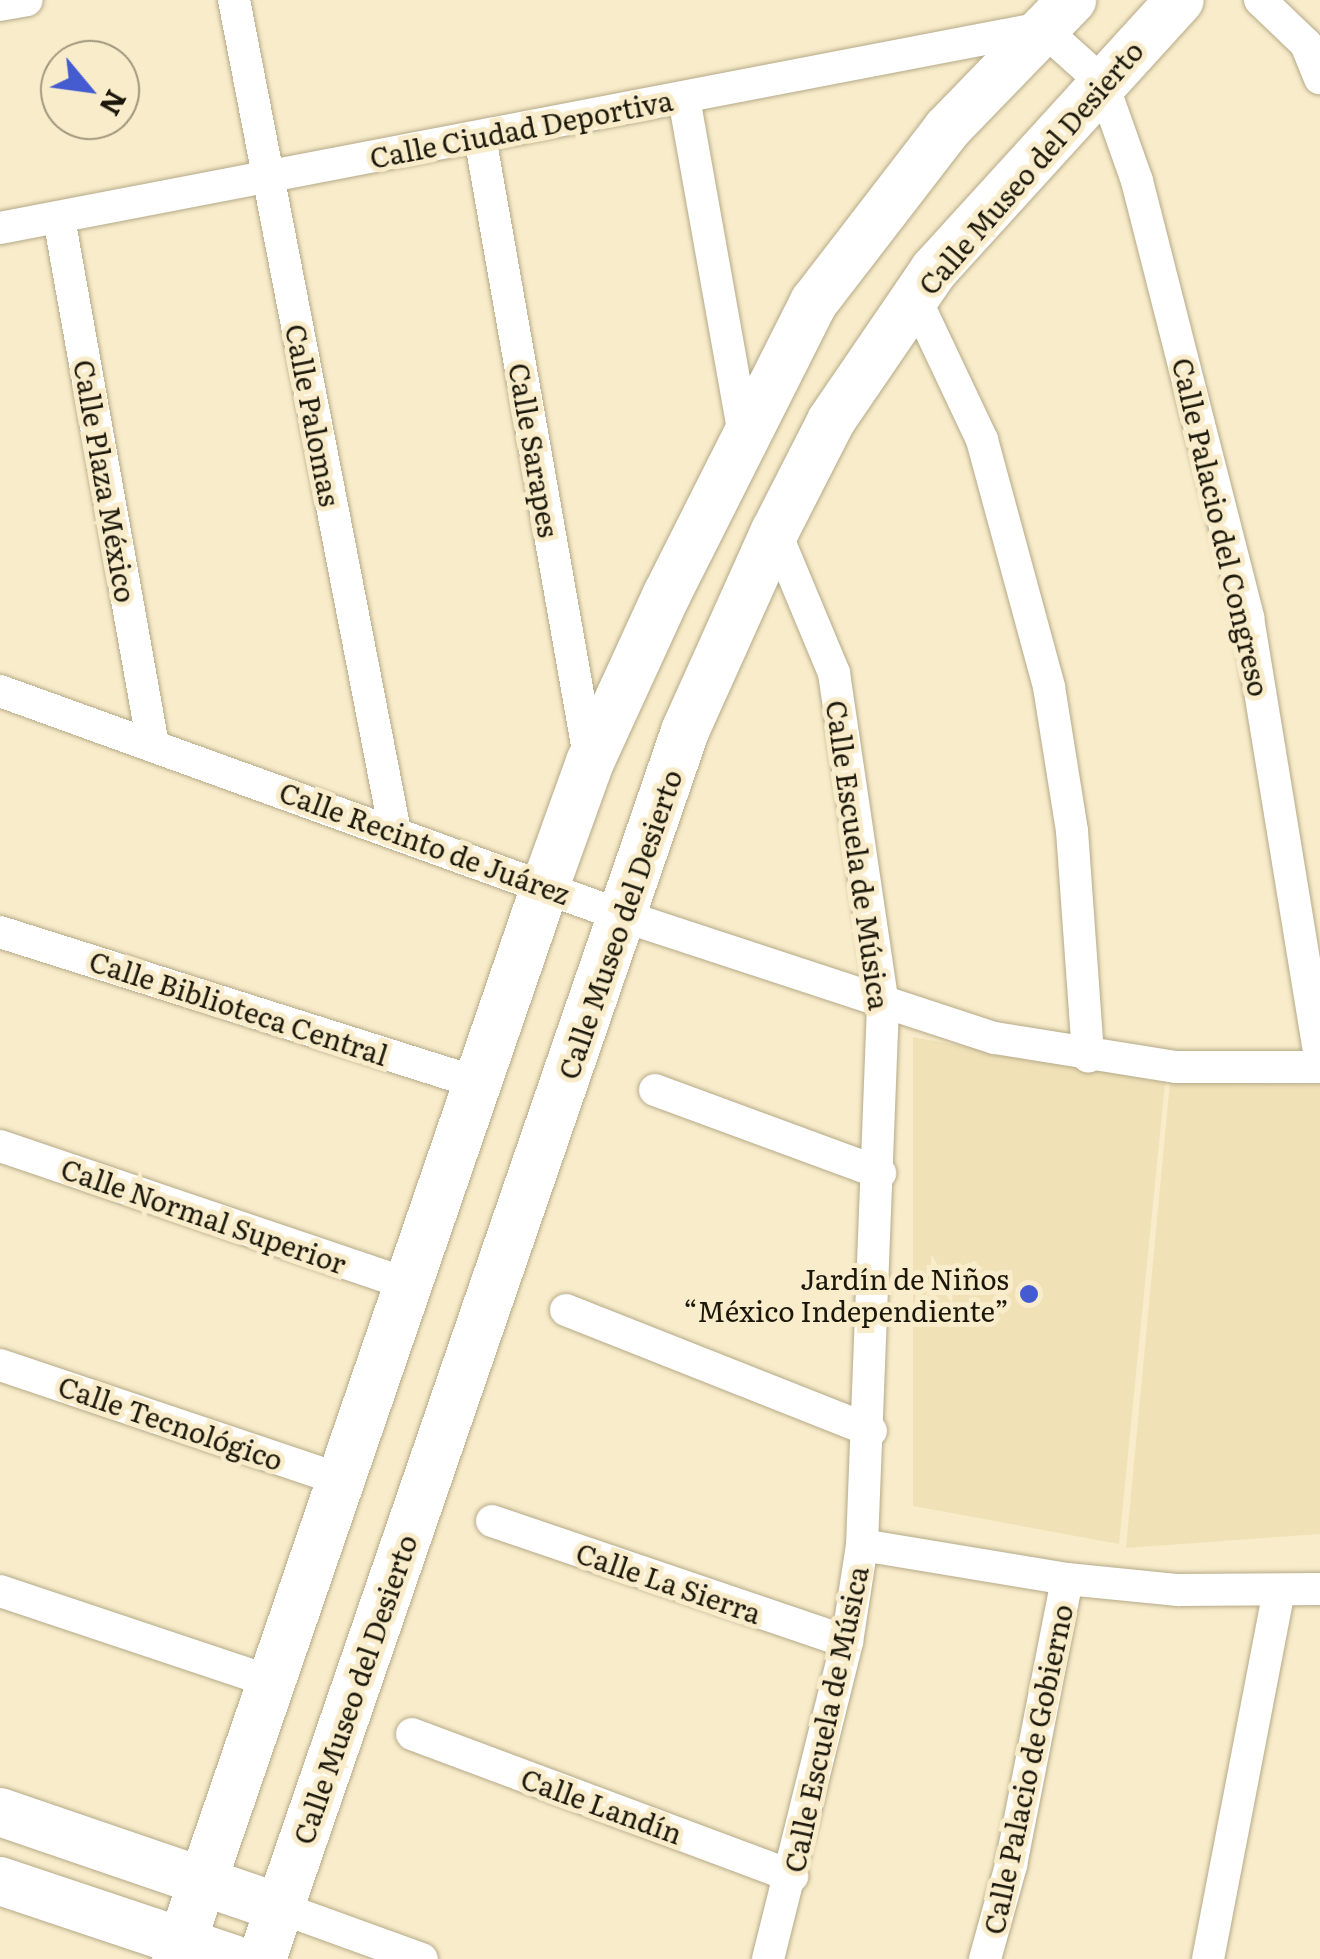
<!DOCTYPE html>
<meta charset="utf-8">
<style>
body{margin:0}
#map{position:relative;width:1320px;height:1959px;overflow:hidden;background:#f8ecca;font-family:Literata,serif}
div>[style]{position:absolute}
.built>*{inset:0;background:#f0e1b7}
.roads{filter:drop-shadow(0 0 2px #b5a988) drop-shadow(0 0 2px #b5a988)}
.street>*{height:32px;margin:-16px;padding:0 16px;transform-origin:16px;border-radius:16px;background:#fff}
.secondary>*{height:48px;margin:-24px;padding:0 24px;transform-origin:24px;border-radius:24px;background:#fff}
.dots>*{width:28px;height:28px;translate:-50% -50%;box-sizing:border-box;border:5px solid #f8ecca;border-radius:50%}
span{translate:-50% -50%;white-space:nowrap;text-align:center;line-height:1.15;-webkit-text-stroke:10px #f8ecca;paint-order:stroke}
.street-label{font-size:28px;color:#1b170a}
.poi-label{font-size:28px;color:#1b170a}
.right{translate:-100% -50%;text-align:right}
.north{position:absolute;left:40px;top:40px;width:100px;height:100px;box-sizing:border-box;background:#f8ecca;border:2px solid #a0977d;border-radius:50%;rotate:119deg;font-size:28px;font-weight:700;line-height:40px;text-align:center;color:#1b170a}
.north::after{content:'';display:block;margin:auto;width:35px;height:45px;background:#455cd0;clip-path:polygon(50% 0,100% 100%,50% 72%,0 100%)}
</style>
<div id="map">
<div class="built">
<i style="clip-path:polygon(913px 1037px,1165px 1083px,1119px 1544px,913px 1506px)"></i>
<i style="clip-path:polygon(1170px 1082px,1320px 1085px,1320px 1534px,1126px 1548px)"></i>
</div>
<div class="roads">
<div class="street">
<i style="left:234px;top:0;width:846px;rotate:79.04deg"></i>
<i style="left:1260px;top:0;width:64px;rotate:43.7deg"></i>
<i style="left:1306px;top:44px;width:37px;rotate:68deg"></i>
<i style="left:0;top:5px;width:27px;rotate:-10deg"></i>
<i style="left:684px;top:98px;width:349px;rotate:79.9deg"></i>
<i style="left:480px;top:137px;width:635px;rotate:80.02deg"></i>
<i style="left:59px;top:218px;width:535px;rotate:79.89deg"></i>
<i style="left:0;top:228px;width:1061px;rotate:-10.87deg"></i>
<i style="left:1042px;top:28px;width:81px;rotate:42deg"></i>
<i style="left:1102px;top:82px;width:105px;rotate:70.5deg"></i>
<i style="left:1137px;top:181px;width:451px;rotate:75.7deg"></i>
<i style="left:1248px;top:618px;width:446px;rotate:80.7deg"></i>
<i style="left:915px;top:298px;width:157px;rotate:64.7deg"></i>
<i style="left:982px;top:440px;width:256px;rotate:74.8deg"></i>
<i style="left:1049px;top:687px;width:146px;rotate:80.9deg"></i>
<i style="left:1072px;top:831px;width:226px;rotate:85.9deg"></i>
<i style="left:0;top:691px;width:662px;rotate:19.86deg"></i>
<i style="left:623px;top:916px;width:391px;rotate:18.2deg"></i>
<i style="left:995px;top:1038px;width:183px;rotate:9.1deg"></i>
<i style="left:1176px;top:1067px;width:144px"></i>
<i style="left:0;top:932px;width:501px;rotate:17.53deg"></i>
<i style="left:655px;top:1090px;width:240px;rotate:20.2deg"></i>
<i style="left:0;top:1146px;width:431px;rotate:18.7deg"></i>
<i style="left:566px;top:1310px;width:328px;rotate:21.6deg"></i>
<i style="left:0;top:1365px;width:361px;rotate:18.6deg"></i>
<i style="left:492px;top:1521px;width:375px;rotate:18.8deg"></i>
<i style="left:862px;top:1545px;width:208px;rotate:9.4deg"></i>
<i style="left:1067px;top:1579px;width:112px;rotate:5.7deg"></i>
<i style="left:1178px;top:1590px;width:142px;rotate:-0.4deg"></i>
<i style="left:0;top:1591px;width:287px;rotate:18.5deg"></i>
<i style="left:412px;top:1734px;width:406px;rotate:20.5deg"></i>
<i style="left:278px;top:1907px;width:153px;rotate:19.9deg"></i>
<i style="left:768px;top:1959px;width:327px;rotate:-76deg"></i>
<i style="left:847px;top:1642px;width:98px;rotate:-81.2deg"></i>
<i style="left:862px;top:1545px;width:540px;rotate:-87.77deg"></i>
<i style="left:883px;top:1005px;width:336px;rotate:-98.4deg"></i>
<i style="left:834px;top:673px;width:154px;rotate:-112.6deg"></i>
<i style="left:985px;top:1959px;width:98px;rotate:-74.5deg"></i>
<i style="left:1011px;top:1865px;width:291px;rotate:-78.9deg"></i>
<i style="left:1208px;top:1959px;width:375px;rotate:-79.1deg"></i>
</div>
<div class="secondary">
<i style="left:0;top:1812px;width:294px;rotate:18.9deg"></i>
<i style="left:0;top:1881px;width:246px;rotate:18.5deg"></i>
<i style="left:176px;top:1959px;width:1137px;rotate:-71.01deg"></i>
<i style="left:546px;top:884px;width:130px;rotate:-70.2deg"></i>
<i style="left:590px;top:762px;width:185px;rotate:-65.4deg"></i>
<i style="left:667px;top:594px;width:327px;rotate:-63.3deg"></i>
<i style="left:814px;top:302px;width:218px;rotate:-52.4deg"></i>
<i style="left:947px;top:129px;width:180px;rotate:-45.9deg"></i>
<i style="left:262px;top:1959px;width:1299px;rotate:-70.99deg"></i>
<i style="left:685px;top:731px;width:219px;rotate:-65.8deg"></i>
<i style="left:775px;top:531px;width:123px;rotate:-63deg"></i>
<i style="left:831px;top:421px;width:183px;rotate:-55.7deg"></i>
<i style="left:934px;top:270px;width:365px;rotate:-47.7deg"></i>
</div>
</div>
<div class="dots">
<i style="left:1029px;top:1294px;background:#455cd0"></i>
</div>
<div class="street-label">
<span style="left:521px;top:128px;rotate:-11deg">Calle Ciudad Deportiva</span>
<span style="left:1030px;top:167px;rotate:-49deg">Calle Museo del Desierto</span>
<span style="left:314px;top:415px;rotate:79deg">Calle Palomas</span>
<span style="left:535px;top:450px;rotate:80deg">Calle Sarapes</span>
<span style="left:106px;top:481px;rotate:80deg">Calle Plaza México</span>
<span style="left:1222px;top:527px;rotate:77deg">Calle Palacio del Congreso</span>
<span style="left:425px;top:842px;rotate:20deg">Calle Recinto de Juárez</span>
<span style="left:859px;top:855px;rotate:82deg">Calle Escuela de Música</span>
<span style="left:619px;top:924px;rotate:-71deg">Calle Museo del Desierto</span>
<span style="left:239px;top:1007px;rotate:18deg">Calle Biblioteca Central</span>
<span style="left:204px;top:1215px;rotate:19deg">Calle Normal Superior</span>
<span style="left:171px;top:1422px;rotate:19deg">Calle Tecnológico</span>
<span style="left:669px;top:1582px;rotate:19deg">Calle La Sierra</span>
<span style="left:354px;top:1689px;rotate:-71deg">Calle Museo del Desierto</span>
<span style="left:825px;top:1719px;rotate:-78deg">Calle Escuela de Música</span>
<span style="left:1027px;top:1769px;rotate:-78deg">Calle Palacio de Gobierno</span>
<span style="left:602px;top:1805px;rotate:20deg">Calle Landín</span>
</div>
<div class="poi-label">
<span class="right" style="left:1009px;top:1294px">Jardín de Niños<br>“México Independiente”</span>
</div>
<div class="north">N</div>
</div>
